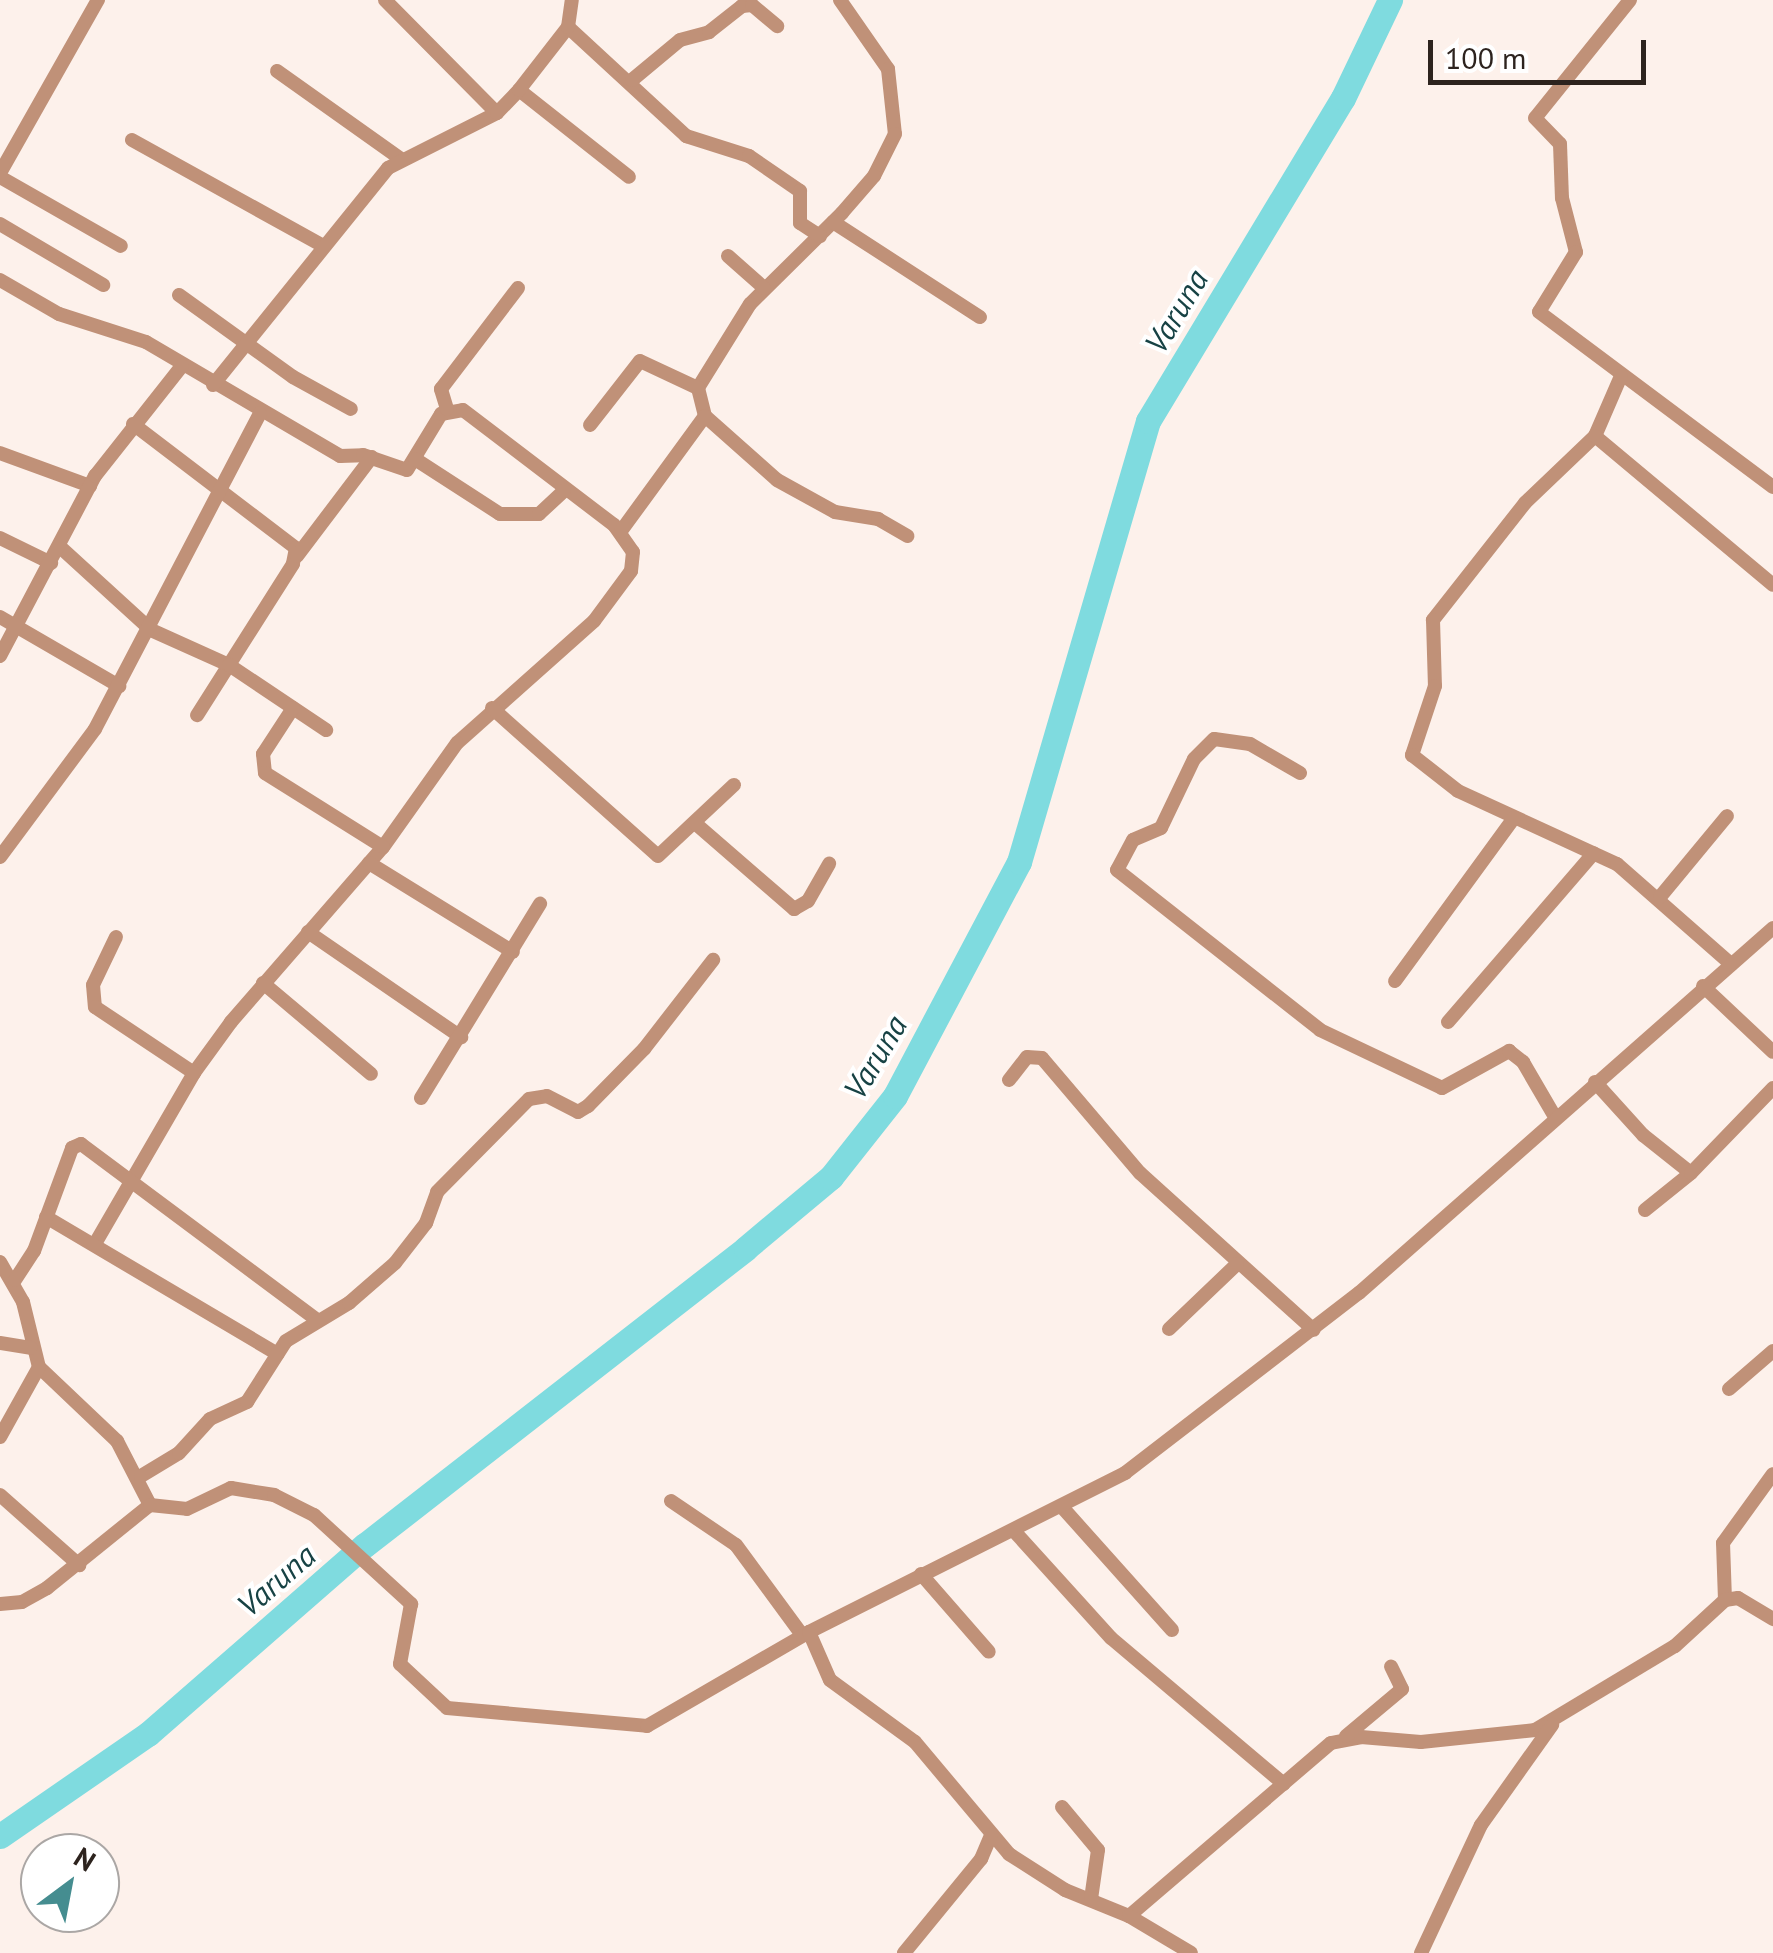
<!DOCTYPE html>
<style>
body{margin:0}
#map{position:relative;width:1773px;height:1953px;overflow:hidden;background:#fdf1eb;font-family:"PT Sans",sans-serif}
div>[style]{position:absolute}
.river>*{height:25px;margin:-12.5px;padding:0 12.5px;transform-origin:12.5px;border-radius:12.5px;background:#7fdbdf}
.minor>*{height:14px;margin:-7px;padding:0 7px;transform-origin:7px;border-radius:7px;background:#c09178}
span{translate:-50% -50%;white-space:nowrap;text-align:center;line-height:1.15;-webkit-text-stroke:8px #fff;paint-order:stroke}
.water-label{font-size:32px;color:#174244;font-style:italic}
.north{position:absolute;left:20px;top:1833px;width:100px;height:100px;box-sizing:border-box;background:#fff;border:2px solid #aba7a5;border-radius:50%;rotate:32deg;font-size:28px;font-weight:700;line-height:40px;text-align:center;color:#2d231e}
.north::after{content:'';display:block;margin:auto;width:35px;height:45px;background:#458d90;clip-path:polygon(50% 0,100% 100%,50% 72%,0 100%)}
.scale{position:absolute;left:1428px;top:40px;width:218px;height:45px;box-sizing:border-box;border:5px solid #2d231e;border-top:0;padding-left:12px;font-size:30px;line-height:35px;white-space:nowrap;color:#2d231e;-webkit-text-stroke:8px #fff;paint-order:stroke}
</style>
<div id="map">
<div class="river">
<i style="left:0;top:1836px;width:180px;rotate:-34.6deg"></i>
<i style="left:148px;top:1734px;width:288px;rotate:-41.1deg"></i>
<i style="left:365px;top:1545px;width:483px;rotate:-37.9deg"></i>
<i style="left:746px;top:1248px;width:111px;rotate:-39.9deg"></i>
<i style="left:831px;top:1177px;width:103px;rotate:-51.7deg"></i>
<i style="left:895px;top:1096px;width:265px;rotate:-62.1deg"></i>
<i style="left:1019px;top:862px;width:459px;rotate:-73.7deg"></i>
<i style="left:1148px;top:421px;width:377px;rotate:-58.9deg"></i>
<i style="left:1343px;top:98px;width:109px;rotate:-64.4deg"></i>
</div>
<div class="minor">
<i style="left:385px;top:0;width:159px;rotate:45.3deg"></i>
<i style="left:840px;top:0;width:84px;rotate:55.2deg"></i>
<i style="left:888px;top:69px;width:65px;rotate:83.9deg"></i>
<i style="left:895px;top:134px;width:47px;rotate:116.6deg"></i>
<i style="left:874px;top:176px;width:49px;rotate:130.9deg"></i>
<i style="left:842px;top:213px;width:129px;rotate:135.3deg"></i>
<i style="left:750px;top:304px;width:99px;rotate:121.8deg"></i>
<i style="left:698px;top:388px;width:29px;rotate:76deg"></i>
<i style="left:705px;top:416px;width:96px;rotate:41.6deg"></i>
<i style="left:777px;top:480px;width:66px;rotate:28.9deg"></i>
<i style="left:835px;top:512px;width:44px;rotate:9.2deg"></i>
<i style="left:878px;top:519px;width:34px;rotate:30deg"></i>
<i style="left:1630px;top:0;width:151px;rotate:128.8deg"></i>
<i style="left:1535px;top:118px;width:36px;rotate:46deg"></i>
<i style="left:1560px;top:144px;width:54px;rotate:87.9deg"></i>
<i style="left:1562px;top:198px;width:56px;rotate:75.5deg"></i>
<i style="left:1576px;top:252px;width:70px;rotate:121.7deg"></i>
<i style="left:1539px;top:312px;width:292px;rotate:36.8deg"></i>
<i style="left:568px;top:27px;width:161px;rotate:42.7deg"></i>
<i style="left:686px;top:136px;width:66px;rotate:17.6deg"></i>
<i style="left:749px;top:156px;width:62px;rotate:34.5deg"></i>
<i style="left:800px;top:191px;width:32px;rotate:90deg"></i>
<i style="left:800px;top:223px;width:24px;rotate:33deg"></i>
<i style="left:277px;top:71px;width:152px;rotate:35.4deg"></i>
<i style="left:632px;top:80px;width:62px;rotate:-39.8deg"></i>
<i style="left:680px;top:40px;width:30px;rotate:-15deg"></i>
<i style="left:709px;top:32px;width:42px;rotate:-38.2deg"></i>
<i style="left:742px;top:6px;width:10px;rotate:-6deg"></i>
<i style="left:752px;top:5px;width:33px;rotate:40deg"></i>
<i style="left:519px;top:90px;width:140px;rotate:38.3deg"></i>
<i style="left:132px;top:140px;width:218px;rotate:29deg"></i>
<i style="left:0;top:173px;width:199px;rotate:-60.5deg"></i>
<i style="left:0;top:177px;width:139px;rotate:29.7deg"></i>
<i style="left:833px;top:222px;width:175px;rotate:32.9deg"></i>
<i style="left:0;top:224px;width:120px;rotate:30.6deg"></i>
<i style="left:728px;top:256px;width:48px;rotate:41.6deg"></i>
<i style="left:0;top:280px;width:68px;rotate:30deg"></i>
<i style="left:59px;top:314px;width:91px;rotate:17.8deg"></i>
<i style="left:146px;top:342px;width:225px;rotate:30.4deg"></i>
<i style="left:340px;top:456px;width:23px;rotate:-2deg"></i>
<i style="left:363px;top:455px;width:46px;rotate:18.8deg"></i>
<i style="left:407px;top:470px;width:66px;rotate:-58.7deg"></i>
<i style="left:441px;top:414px;width:22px;rotate:-10deg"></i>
<i style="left:463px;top:410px;width:190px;rotate:37.3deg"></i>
<i style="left:614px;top:525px;width:33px;rotate:55deg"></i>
<i style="left:633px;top:552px;width:19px;rotate:96deg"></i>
<i style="left:631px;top:571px;width:62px;rotate:126.5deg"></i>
<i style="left:594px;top:621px;width:183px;rotate:138.3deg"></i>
<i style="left:457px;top:743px;width:128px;rotate:125.4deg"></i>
<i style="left:383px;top:847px;width:232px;rotate:131deg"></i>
<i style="left:231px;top:1022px;width:63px;rotate:126deg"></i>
<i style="left:194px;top:1073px;width:198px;rotate:120.1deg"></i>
<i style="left:179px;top:295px;width:140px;rotate:35.7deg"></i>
<i style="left:293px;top:377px;width:66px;rotate:28.9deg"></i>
<i style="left:1621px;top:376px;width:65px;rotate:113.4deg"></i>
<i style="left:1595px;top:436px;width:97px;rotate:136.3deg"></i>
<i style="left:1525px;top:503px;width:149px;rotate:128.2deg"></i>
<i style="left:1433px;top:620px;width:66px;rotate:88.3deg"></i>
<i style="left:1435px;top:686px;width:73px;rotate:108.4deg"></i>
<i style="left:1412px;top:755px;width:58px;rotate:38deg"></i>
<i style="left:1458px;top:791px;width:175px;rotate:24.7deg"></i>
<i style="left:1617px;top:864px;width:152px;rotate:41.3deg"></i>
<i style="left:213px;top:385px;width:279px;rotate:-51.1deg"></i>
<i style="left:388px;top:168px;width:122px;rotate:-26.8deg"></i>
<i style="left:497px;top:113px;width:32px;rotate:-46deg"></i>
<i style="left:519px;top:90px;width:80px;rotate:-52.1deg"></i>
<i style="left:568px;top:27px;width:27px;rotate:-82deg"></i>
<i style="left:447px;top:409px;width:21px;rotate:-107deg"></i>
<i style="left:441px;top:389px;width:127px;rotate:-52.7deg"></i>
<i style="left:133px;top:424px;width:205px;rotate:37.3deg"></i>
<i style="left:296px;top:548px;width:16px;rotate:101deg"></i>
<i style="left:293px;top:564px;width:179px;rotate:122.4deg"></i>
<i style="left:590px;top:425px;width:81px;rotate:-52deg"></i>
<i style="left:640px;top:361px;width:64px;rotate:25deg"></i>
<i style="left:1595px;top:436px;width:232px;rotate:39.9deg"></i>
<i style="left:0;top:453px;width:96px;rotate:20.1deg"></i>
<i style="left:415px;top:459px;width:101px;rotate:32.9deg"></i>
<i style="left:500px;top:514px;width:39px"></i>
<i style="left:539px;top:514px;width:34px;rotate:-43deg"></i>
<i style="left:621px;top:531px;width:142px;rotate:-53.9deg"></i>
<i style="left:0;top:538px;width:57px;rotate:26.1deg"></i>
<i style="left:59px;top:546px;width:125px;rotate:42.4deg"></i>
<i style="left:151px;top:630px;width:85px;rotate:24.2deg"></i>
<i style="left:229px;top:665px;width:117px;rotate:33.8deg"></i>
<i style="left:297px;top:556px;width:124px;rotate:-52.9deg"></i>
<i style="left:0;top:617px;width:138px;rotate:30.1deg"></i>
<i style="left:0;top:656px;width:204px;rotate:-62.2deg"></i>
<i style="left:95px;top:476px;width:140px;rotate:-51.7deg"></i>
<i style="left:293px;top:708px;width:55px;rotate:123.1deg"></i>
<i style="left:263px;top:754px;width:19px;rotate:84deg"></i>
<i style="left:265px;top:773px;width:139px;rotate:32.1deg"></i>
<i style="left:492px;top:708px;width:222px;rotate:41.7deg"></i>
<i style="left:658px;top:856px;width:104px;rotate:-43.1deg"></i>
<i style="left:1300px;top:773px;width:58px;rotate:-149.9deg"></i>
<i style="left:1250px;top:744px;width:36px;rotate:-172deg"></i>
<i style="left:1214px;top:739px;width:28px;rotate:135deg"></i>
<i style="left:1194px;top:759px;width:76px;rotate:115.6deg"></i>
<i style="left:1161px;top:828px;width:30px;rotate:157deg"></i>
<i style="left:1133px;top:840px;width:34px;rotate:118deg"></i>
<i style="left:1117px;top:870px;width:258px;rotate:38.2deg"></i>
<i style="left:1320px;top:1030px;width:135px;rotate:25.4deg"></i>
<i style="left:1442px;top:1088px;width:77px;rotate:-28.9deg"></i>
<i style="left:1509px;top:1051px;width:18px;rotate:38deg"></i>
<i style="left:1523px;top:1062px;width:64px;rotate:59.8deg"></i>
<i style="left:696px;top:824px;width:130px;rotate:40.9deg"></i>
<i style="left:794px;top:909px;width:16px;rotate:-30deg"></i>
<i style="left:808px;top:901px;width:43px;rotate:-60.4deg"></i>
<i style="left:0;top:857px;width:159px;rotate:-53.4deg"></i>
<i style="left:95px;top:729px;width:356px;rotate:-62.4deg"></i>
<i style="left:369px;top:863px;width:169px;rotate:31.7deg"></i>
<i style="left:1660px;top:897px;width:105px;rotate:-50.4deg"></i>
<i style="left:308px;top:932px;width:186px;rotate:34.5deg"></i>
<i style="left:116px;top:937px;width:53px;rotate:115.6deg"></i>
<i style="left:93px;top:985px;width:22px;rotate:85deg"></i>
<i style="left:95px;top:1007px;width:119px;rotate:33.7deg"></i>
<i style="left:1395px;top:981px;width:202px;rotate:-53.9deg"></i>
<i style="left:263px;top:983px;width:141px;rotate:40.1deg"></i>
<i style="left:1703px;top:986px;width:96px;rotate:43.3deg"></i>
<i style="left:1448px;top:1022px;width:223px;rotate:-49.2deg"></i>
<i style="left:1009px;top:1080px;width:29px;rotate:-52deg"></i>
<i style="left:1027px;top:1057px;width:15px;rotate:4deg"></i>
<i style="left:1042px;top:1058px;width:151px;rotate:49.6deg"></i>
<i style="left:1140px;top:1173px;width:234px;rotate:42.1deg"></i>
<i style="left:1595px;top:1082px;width:72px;rotate:47.8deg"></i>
<i style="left:1643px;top:1135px;width:61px;rotate:38.4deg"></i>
<i style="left:421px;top:1098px;width:228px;rotate:-58.5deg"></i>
<i style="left:1645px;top:1210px;width:59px;rotate:-38.8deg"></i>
<i style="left:1691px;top:1173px;width:118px;rotate:-46deg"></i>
<i style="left:46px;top:1217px;width:269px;rotate:30.6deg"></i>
<i style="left:0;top:1262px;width:46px;rotate:60.1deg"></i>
<i style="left:23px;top:1302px;width:67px;rotate:76.2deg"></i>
<i style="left:39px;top:1367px;width:108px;rotate:43.5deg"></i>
<i style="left:117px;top:1441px;width:72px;rotate:62.7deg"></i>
<i style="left:15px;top:1280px;width:35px;rotate:-57deg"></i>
<i style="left:34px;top:1251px;width:110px;rotate:-69.7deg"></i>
<i style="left:72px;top:1148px;width:10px;rotate:-24deg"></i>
<i style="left:81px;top:1144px;width:293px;rotate:36.7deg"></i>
<i style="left:1169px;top:1329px;width:94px;rotate:-43.7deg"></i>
<i style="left:0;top:1343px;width:31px;rotate:9deg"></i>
<i style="left:1729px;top:1389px;width:58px;rotate:-40.8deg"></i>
<i style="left:0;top:1437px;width:80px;rotate:-60.9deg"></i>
<i style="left:141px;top:1476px;width:44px;rotate:-31.2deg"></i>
<i style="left:179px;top:1453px;width:46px;rotate:-47.6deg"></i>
<i style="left:210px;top:1419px;width:41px;rotate:-24.7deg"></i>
<i style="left:247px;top:1402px;width:72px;rotate:-57.4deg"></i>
<i style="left:286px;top:1341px;width:74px;rotate:-31.1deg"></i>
<i style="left:349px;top:1303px;width:61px;rotate:-41deg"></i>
<i style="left:395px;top:1263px;width:51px;rotate:-52.2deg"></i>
<i style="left:426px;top:1223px;width:33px;rotate:-70deg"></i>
<i style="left:437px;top:1192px;width:131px;rotate:-45.3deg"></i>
<i style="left:529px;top:1099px;width:18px;rotate:-9deg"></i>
<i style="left:547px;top:1096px;width:35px;rotate:27deg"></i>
<i style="left:578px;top:1112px;width:12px;rotate:-31deg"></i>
<i style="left:588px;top:1106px;width:80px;rotate:-45.5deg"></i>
<i style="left:644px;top:1049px;width:113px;rotate:-52.2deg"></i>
<i style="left:0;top:1495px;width:106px;rotate:41.5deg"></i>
<i style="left:671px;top:1501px;width:78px;rotate:34.1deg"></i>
<i style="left:736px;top:1545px;width:112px;rotate:53.7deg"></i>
<i style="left:1062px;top:1507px;width:165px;rotate:48.2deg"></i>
<i style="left:1014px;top:1531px;width:144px;rotate:47.8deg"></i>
<i style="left:1111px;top:1638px;width:226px;rotate:40.2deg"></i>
<i style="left:921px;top:1574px;width:103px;rotate:48.9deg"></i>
<i style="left:1725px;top:1600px;width:57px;rotate:-92deg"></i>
<i style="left:1723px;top:1543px;width:85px;rotate:-54.1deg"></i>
<i style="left:0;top:1604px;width:22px;rotate:-5deg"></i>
<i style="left:22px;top:1602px;width:29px;rotate:-29deg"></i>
<i style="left:47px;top:1588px;width:132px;rotate:-38.9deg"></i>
<i style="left:150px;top:1505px;width:37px;rotate:6deg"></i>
<i style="left:187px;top:1509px;width:49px;rotate:-25.5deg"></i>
<i style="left:231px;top:1488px;width:44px;rotate:9.2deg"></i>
<i style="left:274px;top:1495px;width:45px;rotate:26.6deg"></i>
<i style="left:314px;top:1515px;width:132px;rotate:42.5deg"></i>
<i style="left:411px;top:1604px;width:61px;rotate:100.4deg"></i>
<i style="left:400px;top:1664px;width:64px;rotate:43.1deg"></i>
<i style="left:447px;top:1708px;width:201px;rotate:5.1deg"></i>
<i style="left:647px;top:1726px;width:187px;rotate:-30.1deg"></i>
<i style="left:809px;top:1632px;width:354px;rotate:-26.7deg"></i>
<i style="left:1125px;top:1473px;width:295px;rotate:-37.6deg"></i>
<i style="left:1359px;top:1293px;width:552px;rotate:-41.4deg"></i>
<i style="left:809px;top:1632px;width:52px;rotate:66.4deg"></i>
<i style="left:830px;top:1680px;width:105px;rotate:36.1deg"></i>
<i style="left:915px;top:1742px;width:146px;rotate:50deg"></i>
<i style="left:1009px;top:1854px;width:67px;rotate:32.7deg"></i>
<i style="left:1065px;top:1890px;width:69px;rotate:22.1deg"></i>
<i style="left:1129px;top:1916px;width:266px;rotate:-40.6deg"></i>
<i style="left:1331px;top:1743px;width:31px;rotate:-11deg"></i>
<i style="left:1361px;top:1737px;width:60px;rotate:4.8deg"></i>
<i style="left:1421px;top:1742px;width:115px;rotate:-6deg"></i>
<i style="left:1535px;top:1730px;width:163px;rotate:-31deg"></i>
<i style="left:1675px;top:1646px;width:68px;rotate:-42.6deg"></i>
<i style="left:1725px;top:1600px;width:13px;rotate:-9deg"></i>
<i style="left:1738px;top:1598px;width:41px;rotate:31deg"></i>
<i style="left:1346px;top:1736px;width:73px;rotate:-40deg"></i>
<i style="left:1402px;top:1689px;width:25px;rotate:-116deg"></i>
<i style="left:1062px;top:1807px;width:56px;rotate:50.1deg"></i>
<i style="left:1098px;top:1850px;width:49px;rotate:98.1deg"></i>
<i style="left:1129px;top:1916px;width:72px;rotate:30.8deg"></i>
<i style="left:904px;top:1953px;width:122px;rotate:-50.7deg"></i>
<i style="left:981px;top:1859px;width:26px;rotate:-67deg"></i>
<i style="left:1421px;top:1953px;width:141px;rotate:-64.9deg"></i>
<i style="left:1481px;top:1825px;width:123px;rotate:-54.6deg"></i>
</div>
<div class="water-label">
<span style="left:1176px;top:311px;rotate:-59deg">Varuna</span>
<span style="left:875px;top:1057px;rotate:-59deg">Varuna</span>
<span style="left:276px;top:1580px;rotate:-41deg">Varuna</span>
</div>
<div class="north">N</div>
<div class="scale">100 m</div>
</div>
